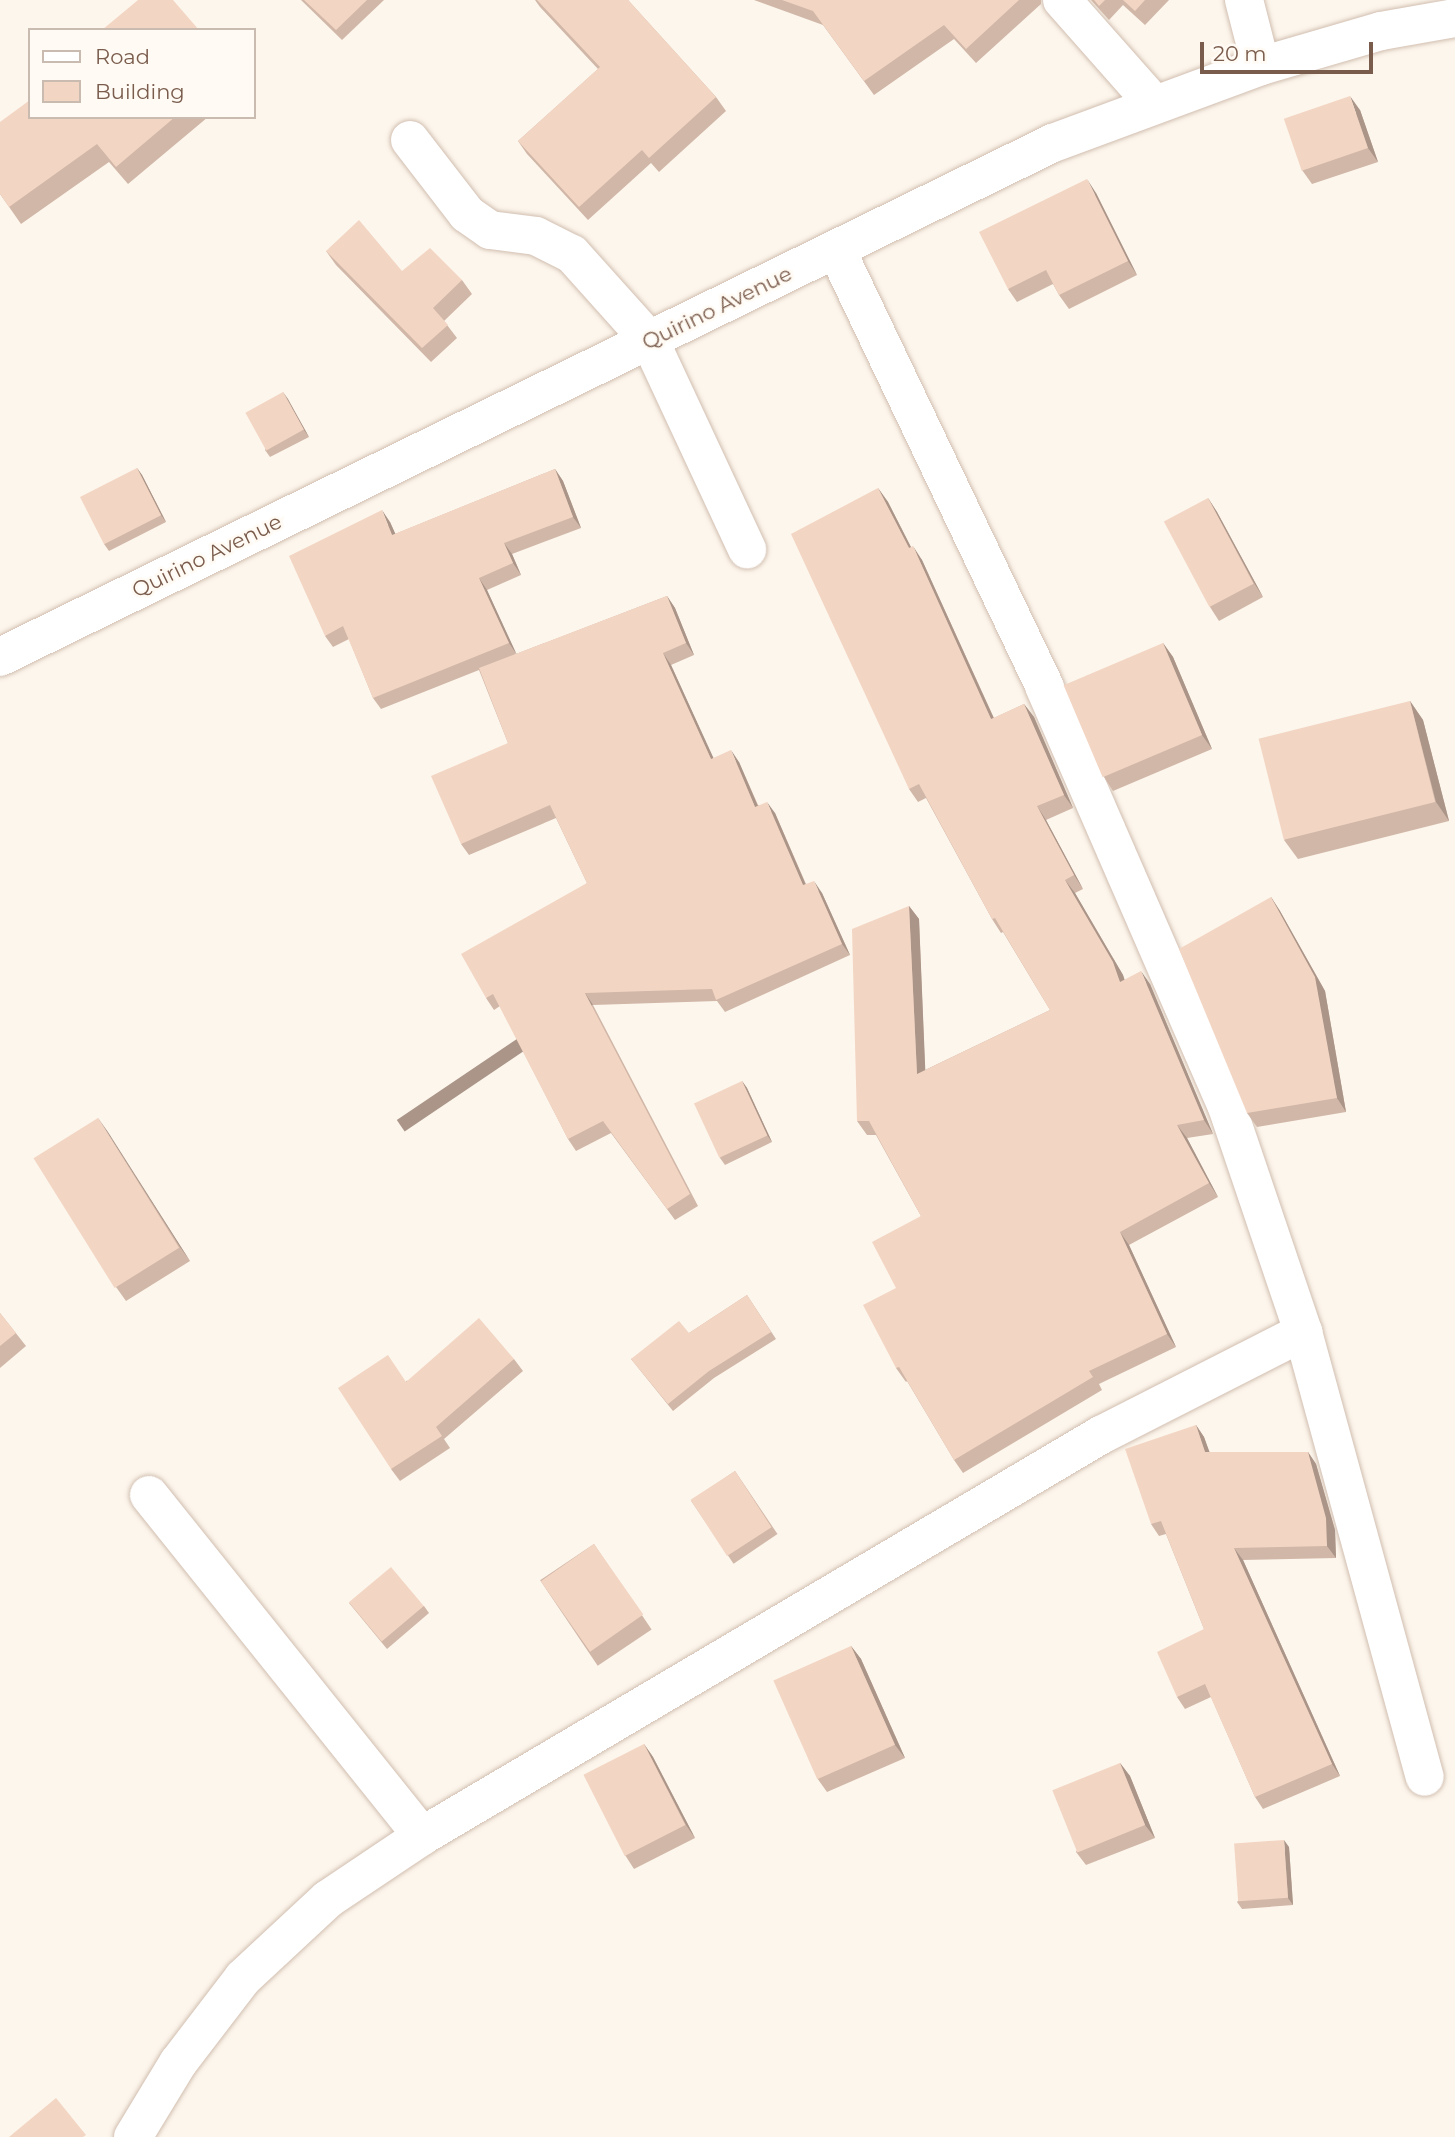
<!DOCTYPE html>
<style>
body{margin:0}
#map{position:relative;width:1455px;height:2137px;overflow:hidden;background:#fdf6ec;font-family:Montserrat,sans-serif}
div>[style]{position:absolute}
.roads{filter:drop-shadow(0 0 2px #d1beb0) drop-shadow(0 0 2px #d1beb0)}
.street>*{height:38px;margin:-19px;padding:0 19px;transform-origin:19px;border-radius:19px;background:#fff}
.secondary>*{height:38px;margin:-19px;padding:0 19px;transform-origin:19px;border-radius:19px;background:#fff}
.wall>*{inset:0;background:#d1b7a8;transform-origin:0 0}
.shaded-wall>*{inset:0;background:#aa9588;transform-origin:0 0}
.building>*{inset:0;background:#f3d5c3;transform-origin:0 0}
span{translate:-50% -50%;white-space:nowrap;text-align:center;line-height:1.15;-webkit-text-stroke:5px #fffaf3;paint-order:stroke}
.street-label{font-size:21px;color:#7a5c4d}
.legend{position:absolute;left:28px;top:28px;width:228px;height:91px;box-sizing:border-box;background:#fffaf3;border:2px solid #cabbb1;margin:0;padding:9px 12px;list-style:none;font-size:21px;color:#7a5c4d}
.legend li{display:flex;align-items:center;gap:14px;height:35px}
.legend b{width:35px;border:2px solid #cabbb1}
.scale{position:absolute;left:1200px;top:42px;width:173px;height:32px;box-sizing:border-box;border:4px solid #7a5c4d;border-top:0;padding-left:9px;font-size:21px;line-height:24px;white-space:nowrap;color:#7a5c4d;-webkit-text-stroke:5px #fffaf3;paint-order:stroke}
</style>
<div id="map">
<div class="roads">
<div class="street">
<i style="left:1062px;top:0;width:139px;rotate:48.5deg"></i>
<i style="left:1244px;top:0;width:68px;rotate:75.6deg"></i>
<i style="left:410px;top:140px;width:93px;rotate:52.4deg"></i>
<i style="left:467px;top:214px;width:28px;rotate:35deg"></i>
<i style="left:490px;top:230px;width:46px;rotate:7.4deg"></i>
<i style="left:536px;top:236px;width:40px;rotate:26.6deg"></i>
<i style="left:572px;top:254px;width:117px;rotate:48.1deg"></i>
<i style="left:650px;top:341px;width:230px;rotate:65deg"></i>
<i style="left:836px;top:249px;width:484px;rotate:64.5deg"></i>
<i style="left:1044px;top:686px;width:456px;rotate:66.5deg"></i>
<i style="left:1226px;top:1104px;width:241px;rotate:71.3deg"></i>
<i style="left:1303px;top:1332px;width:461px;rotate:74.7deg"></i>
<i style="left:149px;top:1495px;width:437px;rotate:51.3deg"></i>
<i style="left:133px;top:2137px;width:87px;rotate:-58.7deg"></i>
<i style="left:178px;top:2063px;width:107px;rotate:-52.6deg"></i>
<i style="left:243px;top:1978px;width:116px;rotate:-42.9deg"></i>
<i style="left:328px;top:1899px;width:113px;rotate:-33.8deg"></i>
<i style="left:422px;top:1836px;width:789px;rotate:-30.57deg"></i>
<i style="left:1101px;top:1435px;width:227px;rotate:-27deg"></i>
</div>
<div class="secondary">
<i style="left:0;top:657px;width:1172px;rotate:-26.02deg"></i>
<i style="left:1053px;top:143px;width:222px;rotate:-20.3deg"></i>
<i style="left:1261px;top:66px;width:125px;rotate:-16.3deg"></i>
<i style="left:1381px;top:31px;width:75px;rotate:-10deg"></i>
</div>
</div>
<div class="wall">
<i style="clip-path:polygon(301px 0,384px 0,342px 40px)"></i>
<i style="clip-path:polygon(535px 0,628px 0,716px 97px,726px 111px,659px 172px,651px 163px,588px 220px,527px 154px,518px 141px,598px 69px,540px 7px)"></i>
<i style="clip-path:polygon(754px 0,1041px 0,1041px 4px,976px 63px,954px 39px,874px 95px,823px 25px)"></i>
<i style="clip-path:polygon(1091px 0,1169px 0,1145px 25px,1123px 5px,1109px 20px)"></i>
<i style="clip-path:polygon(1360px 110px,1378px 162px,1312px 184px,1302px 170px)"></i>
<i style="clip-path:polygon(30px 117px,208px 117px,128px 184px,109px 162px,21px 224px,0 194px)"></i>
<i style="clip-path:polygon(1096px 193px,1137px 275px,1069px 309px,1059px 295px,1053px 284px,1017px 302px,1008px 289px)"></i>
<i style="clip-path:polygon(326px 251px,402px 271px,462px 280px,472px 294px,444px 321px,457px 338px,431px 362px,336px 265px)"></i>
<i style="clip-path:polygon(283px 392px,309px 437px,270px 457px,265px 450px)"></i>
<i style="clip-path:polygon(137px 468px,142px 475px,166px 522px,109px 551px,104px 544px)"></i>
<i style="clip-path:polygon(555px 469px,563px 481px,581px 528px,512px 554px,521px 575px,487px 590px,516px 654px,667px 596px,675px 608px,694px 655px,671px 665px,713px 758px,739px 762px,758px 805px,775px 813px,806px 884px,822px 893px,850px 955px,725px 1012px,717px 1001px,593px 1005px,698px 1206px,675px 1220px,611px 1133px,576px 1151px,568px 1139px,500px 1006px,494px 1010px,486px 998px,587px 883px,556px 818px,469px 855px,461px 844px,508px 743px,479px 670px,381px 709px,373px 698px,349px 639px,333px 647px,325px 636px,390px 522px,395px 534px)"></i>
<i style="clip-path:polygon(878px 488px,888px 502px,911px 547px,922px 560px,994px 718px,1024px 704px,1034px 717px,1073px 808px,1046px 820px,1083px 889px,1075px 893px,1123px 975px,1124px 980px,1150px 984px,1213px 1134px,1187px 1138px,1218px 1197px,1129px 1245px,1176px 1347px,1099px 1384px,1102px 1390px,963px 1473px,954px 1460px,907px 1381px,906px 1382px,896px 1368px,896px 1288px,921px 1216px,876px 1135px,867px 1135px,857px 1121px,909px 906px,919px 919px,925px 1070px,1050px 1010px,1003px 932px,1001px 933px,992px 919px,926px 798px,918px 802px,909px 789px)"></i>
<i style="clip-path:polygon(1208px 498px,1217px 512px,1263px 597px,1219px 621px,1210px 607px)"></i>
<i style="clip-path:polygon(1163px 643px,1173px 657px,1212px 749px,1113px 791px,1104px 777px)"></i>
<i style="clip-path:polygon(1410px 701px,1423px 720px,1449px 821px,1298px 859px,1284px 840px)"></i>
<i style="clip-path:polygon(1271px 897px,1280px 911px,1325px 991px,1346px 1112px,1257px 1127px,1247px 1113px)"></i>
<i style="clip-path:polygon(742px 1081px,747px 1088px,772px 1142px,725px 1165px,720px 1158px)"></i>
<i style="clip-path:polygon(98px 1118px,190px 1261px,126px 1301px,116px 1287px)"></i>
<i style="clip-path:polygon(747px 1295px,776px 1339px,714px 1378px,673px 1411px,631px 1359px,689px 1333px)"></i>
<i style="clip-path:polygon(0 1313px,26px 1346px,0 1368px)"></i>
<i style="clip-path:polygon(514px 1359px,523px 1371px,444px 1439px,450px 1448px,400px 1481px,391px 1469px,406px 1381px)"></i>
<i style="clip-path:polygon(1196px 1425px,1204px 1437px,1209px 1452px,1308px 1452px,1316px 1464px,1335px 1530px,1336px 1558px,1243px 1560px,1340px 1776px,1263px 1809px,1255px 1797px,1211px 1697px,1185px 1709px,1177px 1697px,1204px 1629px,1166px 1534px,1159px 1536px,1151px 1524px)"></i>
<i style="left:735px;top:1471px;width:76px;height:53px;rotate:56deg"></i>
<i style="left:594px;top:1544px;width:103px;height:65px;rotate:56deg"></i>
<i style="clip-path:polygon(349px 1603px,424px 1606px,429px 1613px,387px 1649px)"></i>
<i style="clip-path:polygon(851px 1646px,861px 1659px,905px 1758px,827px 1792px,817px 1778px)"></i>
<i style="clip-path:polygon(644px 1744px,653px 1757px,695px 1838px,634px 1869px,625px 1855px)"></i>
<i style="clip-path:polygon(1120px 1763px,1130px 1776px,1155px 1838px,1086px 1865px,1076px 1852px)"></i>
<i style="clip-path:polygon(1289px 1847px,1293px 1905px,1242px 1909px,1237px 1902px)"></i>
</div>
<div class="shaded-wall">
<i style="clip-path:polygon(1350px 96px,1360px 110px,1378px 162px,1368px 148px)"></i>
<i style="clip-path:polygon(1087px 179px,1096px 193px,1137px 275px,1128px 261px)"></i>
<i style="clip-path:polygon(283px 392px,288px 399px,309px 437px,304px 430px)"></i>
<i style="clip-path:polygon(137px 468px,142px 475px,166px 522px,161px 515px)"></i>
<i style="clip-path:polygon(555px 469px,563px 481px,581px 528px,573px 517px)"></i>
<i style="clip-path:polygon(878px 488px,888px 502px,918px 561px,909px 548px)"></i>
<i style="clip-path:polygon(1208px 498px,1217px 512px,1263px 597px,1254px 583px)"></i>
<i style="clip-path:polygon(382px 510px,390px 522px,401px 546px,392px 535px)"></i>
<i style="clip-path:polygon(504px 543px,512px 554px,521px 575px,513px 563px)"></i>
<i style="clip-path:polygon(913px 546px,922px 560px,1000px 732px,991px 719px)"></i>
<i style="clip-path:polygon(479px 578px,487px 590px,517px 655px,509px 643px)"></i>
<i style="clip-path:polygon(667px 596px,675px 608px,694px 655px,686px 643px)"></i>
<i style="clip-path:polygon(1163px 643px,1173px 657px,1212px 749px,1202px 735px)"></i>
<i style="clip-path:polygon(663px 653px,671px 665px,719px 770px,711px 759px)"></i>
<i style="clip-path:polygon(1410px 701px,1423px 720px,1449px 821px,1436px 802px)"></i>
<i style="clip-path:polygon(1024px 704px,1034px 717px,1073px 808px,1064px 795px)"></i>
<i style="clip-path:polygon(731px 750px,739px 762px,763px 818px,755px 807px)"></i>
<i style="clip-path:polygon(767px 802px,775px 813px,811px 897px,803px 885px)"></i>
<i style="clip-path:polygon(1037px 806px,1046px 820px,1083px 889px,1074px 875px)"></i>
<i style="clip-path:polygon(1065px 880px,1075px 893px,1123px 975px,1130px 995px,1120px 982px)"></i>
<i style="clip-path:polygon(814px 881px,822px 893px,850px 955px,842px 944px)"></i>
<i style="clip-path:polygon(1271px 897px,1280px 911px,1325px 991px,1346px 1112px,1337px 1098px)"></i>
<i style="clip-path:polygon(909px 906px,919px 919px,926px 1087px,917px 1074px)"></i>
<i style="clip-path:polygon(1141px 971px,1150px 984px,1213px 1134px,1204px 1120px)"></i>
<i style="left:585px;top:993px;width:14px;height:227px;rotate:56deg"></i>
<i style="clip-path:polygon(742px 1081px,747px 1088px,772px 1142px,767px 1135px)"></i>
<i style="clip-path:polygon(98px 1118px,108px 1132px,190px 1261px,180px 1247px)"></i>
<i style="clip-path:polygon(1177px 1125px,1187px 1138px,1218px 1197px,1209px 1183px)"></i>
<i style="clip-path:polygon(1120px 1232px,1129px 1245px,1176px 1347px,1167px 1334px)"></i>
<i style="clip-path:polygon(1196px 1425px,1204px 1437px,1214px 1464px,1205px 1452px)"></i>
<i style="clip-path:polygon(1308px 1452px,1316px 1464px,1335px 1530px,1336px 1558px,1327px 1546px)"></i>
<i style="clip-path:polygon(1234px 1548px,1243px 1560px,1340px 1776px,1332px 1764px)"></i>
<i style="clip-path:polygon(851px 1646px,861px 1659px,905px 1758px,895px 1745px)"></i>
<i style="clip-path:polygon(644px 1744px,653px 1757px,695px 1838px,686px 1825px)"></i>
<i style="clip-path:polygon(1120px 1763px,1130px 1776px,1155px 1838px,1145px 1825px)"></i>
<i style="clip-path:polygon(1284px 1840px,1289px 1847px,1293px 1905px,1288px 1898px)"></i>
</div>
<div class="building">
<i style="clip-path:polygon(138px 0,173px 0,199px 30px,102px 30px)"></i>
<i style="clip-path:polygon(304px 0,367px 0,336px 30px)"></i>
<i style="clip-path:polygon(537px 0,628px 0,716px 97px,649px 158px,642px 150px,579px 207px,518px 141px,600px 67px)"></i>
<i style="clip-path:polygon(782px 0,1019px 0,966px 49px,944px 25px,864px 81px,813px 11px)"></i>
<i style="clip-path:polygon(1094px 0,1105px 0,1099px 6px)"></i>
<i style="clip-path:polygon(1123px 0,1145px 0,1135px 11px)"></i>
<i style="left:1350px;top:96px;width:55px;height:70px;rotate:71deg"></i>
<i style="clip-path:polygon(30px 100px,30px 117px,175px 117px,116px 167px,97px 144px,9px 207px,0 194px,0 122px)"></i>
<i style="clip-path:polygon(1087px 179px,1128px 261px,1059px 295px,1046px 270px,1008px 289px,979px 232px)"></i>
<i style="clip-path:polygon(359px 220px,402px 271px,430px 248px,462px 280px,433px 308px,448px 325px,422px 348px,326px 251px)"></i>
<i style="left:283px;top:392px;width:43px;height:43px;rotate:61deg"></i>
<i style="left:137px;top:468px;width:53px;height:64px;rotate:63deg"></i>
<i style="clip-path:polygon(555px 469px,573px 517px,504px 543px,513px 563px,479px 578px,509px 643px,373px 698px,343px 626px,325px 636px,289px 556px,382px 510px,392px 535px)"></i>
<i style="clip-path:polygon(878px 488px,909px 548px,913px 546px,991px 719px,1024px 704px,1064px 795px,1037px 806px,1074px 875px,1065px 880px,1113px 962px,1120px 982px,1141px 971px,1204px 1120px,1177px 1125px,1209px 1183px,1120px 1232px,1167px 1334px,1089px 1371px,1093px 1377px,954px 1460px,899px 1367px,896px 1368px,863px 1305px,896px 1288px,872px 1242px,921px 1216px,869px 1121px,857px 1121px,852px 929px,909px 906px,917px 1074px,1050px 1010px,995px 918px,992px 919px,919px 784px,909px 789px,791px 534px)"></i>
<i style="left:1208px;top:498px;width:97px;height:50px;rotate:62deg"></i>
<i style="clip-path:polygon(667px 596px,686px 643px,663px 653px,711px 759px,731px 750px,755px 807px,767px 802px,803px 885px,814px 881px,842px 944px,716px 1000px,712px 989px,585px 993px,690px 1194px,667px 1209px,603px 1121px,568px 1139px,493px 994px,486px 998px,461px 954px,587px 883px,550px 805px,461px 844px,431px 776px,508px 743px,479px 668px)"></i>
<i style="left:1163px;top:643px;width:100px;height:108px;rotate:67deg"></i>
<i style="left:1410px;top:701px;width:104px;height:156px;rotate:76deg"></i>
<i style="clip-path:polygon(1271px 897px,1315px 977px,1337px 1098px,1247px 1113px,1179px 949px)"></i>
<i style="left:742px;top:1081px;width:60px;height:53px;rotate:65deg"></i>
<i style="left:98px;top:1118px;width:153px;height:76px;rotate:58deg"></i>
<i style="clip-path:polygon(747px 1295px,771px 1332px,709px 1371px,668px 1404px,631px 1359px,679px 1321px,689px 1333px)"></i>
<i style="clip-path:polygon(0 1313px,16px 1333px,0 1346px)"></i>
<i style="clip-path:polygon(479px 1318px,514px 1359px,436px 1427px,442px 1436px,391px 1469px,338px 1388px,388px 1355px,406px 1382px)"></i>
<i style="clip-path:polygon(1196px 1425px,1205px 1452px,1308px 1452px,1326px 1518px,1327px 1546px,1234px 1548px,1332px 1764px,1255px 1797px,1205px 1684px,1177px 1697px,1157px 1652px,1204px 1629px,1161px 1521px,1151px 1524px,1125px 1449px)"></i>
<i style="left:735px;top:1471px;width:67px;height:53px;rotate:57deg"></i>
<i style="left:594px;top:1544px;width:86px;height:65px;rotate:55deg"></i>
<i style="left:391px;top:1567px;width:51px;height:55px;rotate:50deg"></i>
<i style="left:851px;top:1646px;width:108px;height:85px;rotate:66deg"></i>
<i style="left:644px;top:1744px;width:91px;height:68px;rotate:63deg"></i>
<i style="left:1120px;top:1763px;width:67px;height:73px;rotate:68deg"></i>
<i style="left:1284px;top:1840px;width:58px;height:50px;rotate:86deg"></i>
<i style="clip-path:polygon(56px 2098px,86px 2135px,83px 2137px,9px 2137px)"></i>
</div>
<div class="street-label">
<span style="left:717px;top:308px;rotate:-26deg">Quirino Avenue</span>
<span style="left:207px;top:556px;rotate:-26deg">Quirino Avenue</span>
</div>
<ul class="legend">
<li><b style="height:9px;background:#fff"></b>Road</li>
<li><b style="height:19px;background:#f3d5c3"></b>Building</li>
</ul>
<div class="scale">20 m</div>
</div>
